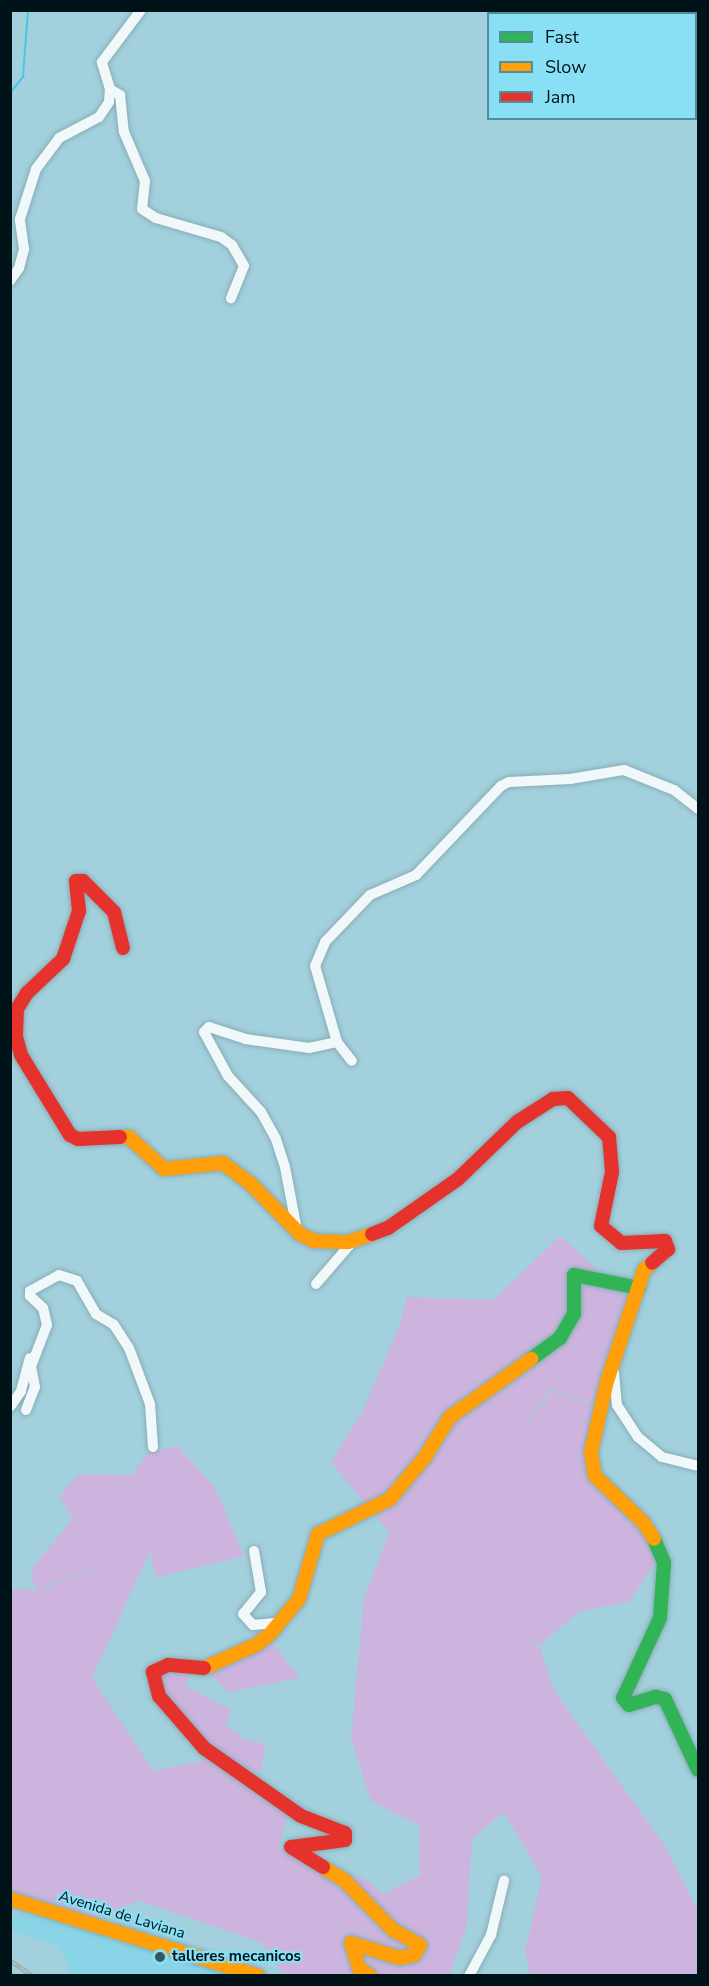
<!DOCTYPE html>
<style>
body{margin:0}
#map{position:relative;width:709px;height:1986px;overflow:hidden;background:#a2d0dc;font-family:"Nunito Sans",sans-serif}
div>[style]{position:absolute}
.built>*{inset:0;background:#89d4e6}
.green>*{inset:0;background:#cdb4de}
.stream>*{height:2px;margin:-1px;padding:0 1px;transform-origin:1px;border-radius:1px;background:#44cae4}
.roads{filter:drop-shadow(0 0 2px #88adb6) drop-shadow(0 0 2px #88adb6)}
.street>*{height:10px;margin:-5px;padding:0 5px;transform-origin:5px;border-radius:5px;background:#f1f8fa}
.fast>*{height:14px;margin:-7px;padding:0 7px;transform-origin:7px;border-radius:7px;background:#30b455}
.slow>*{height:14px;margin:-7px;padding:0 7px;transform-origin:7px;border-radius:7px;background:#ff9f0a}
.jam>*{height:14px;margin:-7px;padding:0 7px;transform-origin:7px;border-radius:7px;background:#e5322d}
.rail>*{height:4.5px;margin-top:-2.25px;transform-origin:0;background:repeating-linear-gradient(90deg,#89dff4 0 7px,#a5b0b2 0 14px);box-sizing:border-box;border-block:2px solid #a5b0b2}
.dots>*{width:16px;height:16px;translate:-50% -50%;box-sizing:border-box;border:3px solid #89dff4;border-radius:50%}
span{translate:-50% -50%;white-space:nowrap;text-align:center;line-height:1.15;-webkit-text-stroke:4.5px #89dff4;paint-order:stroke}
.street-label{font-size:15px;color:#001319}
.poi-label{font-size:15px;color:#001319;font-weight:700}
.left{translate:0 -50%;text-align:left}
.frame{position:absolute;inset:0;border:12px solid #001319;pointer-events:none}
.legend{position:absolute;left:487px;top:12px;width:210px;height:108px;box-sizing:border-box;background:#89dff4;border:2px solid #528d9c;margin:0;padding:8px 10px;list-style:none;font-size:18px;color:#001319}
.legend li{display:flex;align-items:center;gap:12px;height:30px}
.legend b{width:30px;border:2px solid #528d9c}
</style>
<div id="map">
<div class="built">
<i style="clip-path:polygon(17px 1914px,51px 1917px,236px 1975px,69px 1975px,66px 1958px,55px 1944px,11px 1931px,11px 1918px)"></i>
</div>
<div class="green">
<i style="clip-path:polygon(560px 1236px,628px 1298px,597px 1405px,550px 1389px,514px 1445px,551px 1391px,596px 1406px,586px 1464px,603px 1495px,630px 1515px,658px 1558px,629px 1602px,580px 1611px,540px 1645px,519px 1636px,540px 1647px,553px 1689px,666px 1848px,698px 1911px,698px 1975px,530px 1975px,525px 1951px,542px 1877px,504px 1812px,472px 1839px,466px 1930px,449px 1975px,291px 1975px,280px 1971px,262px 1943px,138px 1900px,104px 1918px,11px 1892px,10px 1589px,39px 1590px,128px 1558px,37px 1589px,31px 1577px,33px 1567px,73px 1519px,60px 1497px,73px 1480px,82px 1474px,132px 1475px,148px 1453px,177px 1446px,214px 1486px,244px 1556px,156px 1577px,150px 1551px,92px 1678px,153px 1771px,210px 1759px,287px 1814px,279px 1848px,332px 1875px,363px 1877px,383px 1894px,420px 1875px,419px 1825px,371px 1801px,351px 1738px,364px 1600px,389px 1532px,331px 1462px,363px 1410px,399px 1327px,407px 1297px,494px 1300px)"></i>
<i style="clip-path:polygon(270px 1640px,300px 1678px,229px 1692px,206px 1671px)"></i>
<i style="clip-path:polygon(192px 1671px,185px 1686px,231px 1710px,226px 1727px,240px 1734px,239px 1738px,265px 1744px,261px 1773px,223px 1759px,168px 1701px,157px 1672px)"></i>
</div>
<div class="stream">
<i style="left:10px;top:93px;width:21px;rotate:-51deg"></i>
<i style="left:23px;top:77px;width:67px;rotate:-85.7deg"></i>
</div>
<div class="roads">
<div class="street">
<i style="left:110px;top:89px;width:12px;rotate:31deg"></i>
<i style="left:120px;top:95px;width:37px;rotate:84deg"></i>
<i style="left:124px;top:132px;width:53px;rotate:66.8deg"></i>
<i style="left:145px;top:181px;width:28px;rotate:96deg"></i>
<i style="left:142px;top:209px;width:17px;rotate:33deg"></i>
<i style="left:156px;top:218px;width:68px;rotate:16.3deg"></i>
<i style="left:221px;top:237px;width:14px;rotate:36deg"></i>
<i style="left:232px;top:245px;width:24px;rotate:60deg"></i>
<i style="left:244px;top:266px;width:35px;rotate:112deg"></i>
<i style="left:10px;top:281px;width:16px;rotate:-55deg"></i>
<i style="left:19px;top:268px;width:20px;rotate:-75deg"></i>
<i style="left:24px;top:249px;width:30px;rotate:-98deg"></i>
<i style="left:20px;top:219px;width:52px;rotate:-72.3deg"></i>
<i style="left:36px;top:169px;width:39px;rotate:-53deg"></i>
<i style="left:59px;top:138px;width:45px;rotate:-27.7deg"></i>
<i style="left:99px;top:117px;width:18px;rotate:-56deg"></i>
<i style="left:109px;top:102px;width:13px;rotate:-86deg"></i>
<i style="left:110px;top:89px;width:28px;rotate:-107deg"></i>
<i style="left:102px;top:62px;width:65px;rotate:-53.1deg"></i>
<i style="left:337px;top:1042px;width:79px;rotate:-106.1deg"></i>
<i style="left:315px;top:966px;width:26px;rotate:-67deg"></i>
<i style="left:325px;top:942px;width:65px;rotate:-46.2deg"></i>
<i style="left:370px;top:895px;width:50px;rotate:-23.5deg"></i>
<i style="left:416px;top:875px;width:123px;rotate:-46.3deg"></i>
<i style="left:501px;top:786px;width:9px;rotate:-27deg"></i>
<i style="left:509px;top:782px;width:61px;rotate:-2.8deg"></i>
<i style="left:570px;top:779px;width:55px;rotate:-9.5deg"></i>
<i style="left:624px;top:770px;width:54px;rotate:21.8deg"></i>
<i style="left:674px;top:790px;width:31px;rotate:38deg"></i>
<i style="left:337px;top:1042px;width:24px;rotate:52deg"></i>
<i style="left:297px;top:1230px;width:64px;rotate:-100.8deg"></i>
<i style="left:285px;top:1167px;width:29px;rotate:-108deg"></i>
<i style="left:276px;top:1139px;width:31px;rotate:-119deg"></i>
<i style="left:261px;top:1112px;width:49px;rotate:-132.5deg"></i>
<i style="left:228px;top:1076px;width:50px;rotate:-118.6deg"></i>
<i style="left:204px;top:1032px;width:7px;rotate:-45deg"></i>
<i style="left:209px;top:1027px;width:38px;rotate:18deg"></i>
<i style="left:245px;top:1039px;width:65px;rotate:8deg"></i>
<i style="left:309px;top:1048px;width:29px;rotate:-12deg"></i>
<i style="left:316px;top:1284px;width:58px;rotate:-49.2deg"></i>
<i style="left:32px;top:1364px;width:42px;rotate:-69deg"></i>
<i style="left:47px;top:1325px;width:17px;rotate:-103deg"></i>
<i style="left:43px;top:1308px;width:18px;rotate:-137deg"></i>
<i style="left:30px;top:1296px;width:5px;rotate:-90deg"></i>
<i style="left:30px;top:1291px;width:33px;rotate:-29deg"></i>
<i style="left:59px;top:1275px;width:19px;rotate:18deg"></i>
<i style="left:77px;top:1281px;width:38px;rotate:60deg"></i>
<i style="left:96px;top:1314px;width:21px;rotate:31deg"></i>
<i style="left:114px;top:1325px;width:27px;rotate:57deg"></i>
<i style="left:129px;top:1348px;width:60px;rotate:69.4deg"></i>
<i style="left:150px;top:1404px;width:43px;rotate:86deg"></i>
<i style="left:614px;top:1372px;width:33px;rotate:85deg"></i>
<i style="left:617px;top:1405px;width:38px;rotate:57deg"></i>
<i style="left:638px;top:1437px;width:31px;rotate:40deg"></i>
<i style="left:662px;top:1457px;width:37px;rotate:14deg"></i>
<i style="left:10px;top:1407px;width:19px;rotate:-55deg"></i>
<i style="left:21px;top:1391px;width:34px;rotate:-75deg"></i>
<i style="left:26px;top:1410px;width:25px;rotate:-69deg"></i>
<i style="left:35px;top:1387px;width:25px;rotate:-101deg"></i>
<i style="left:254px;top:1551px;width:42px;rotate:80.3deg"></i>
<i style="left:261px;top:1592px;width:28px;rotate:129deg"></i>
<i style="left:243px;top:1614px;width:15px;rotate:48deg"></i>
<i style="left:253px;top:1625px;width:25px;rotate:-5deg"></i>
<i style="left:469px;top:1976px;width:47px;rotate:-61.8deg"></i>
<i style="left:491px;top:1935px;width:56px;rotate:-76.5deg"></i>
</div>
<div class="fast">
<i style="left:531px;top:1359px;width:36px;rotate:-36deg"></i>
<i style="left:560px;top:1338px;width:28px;rotate:-60deg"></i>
<i style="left:574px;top:1314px;width:39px;rotate:-90deg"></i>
<i style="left:574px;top:1275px;width:66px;rotate:11.3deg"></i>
<i style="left:654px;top:1539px;width:26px;rotate:67deg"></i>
<i style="left:664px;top:1563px;width:55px;rotate:94.2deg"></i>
<i style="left:660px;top:1618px;width:88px;rotate:114.8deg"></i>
<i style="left:623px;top:1698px;width:9px;rotate:49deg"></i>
<i style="left:629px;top:1705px;width:28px;rotate:-17deg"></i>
<i style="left:656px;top:1697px;width:9px;rotate:13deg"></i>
<i style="left:665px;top:1699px;width:78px;rotate:65.1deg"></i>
</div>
<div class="slow">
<i style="left:120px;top:1137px;width:9px"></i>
<i style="left:129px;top:1137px;width:47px;rotate:42.4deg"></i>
<i style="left:164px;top:1169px;width:59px;rotate:-5.8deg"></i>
<i style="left:223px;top:1163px;width:35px;rotate:37deg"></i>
<i style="left:251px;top:1184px;width:70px;rotate:45.6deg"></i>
<i style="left:300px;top:1234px;width:16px;rotate:27deg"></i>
<i style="left:314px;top:1241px;width:34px;rotate:2deg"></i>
<i style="left:348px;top:1242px;width:25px;rotate:-18deg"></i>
<i style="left:652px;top:1263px;width:11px;rotate:139deg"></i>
<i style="left:644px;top:1270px;width:117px;rotate:108.4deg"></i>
<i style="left:607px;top:1381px;width:73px;rotate:102.7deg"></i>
<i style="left:591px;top:1452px;width:24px;rotate:81deg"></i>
<i style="left:595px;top:1476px;width:66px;rotate:43.8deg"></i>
<i style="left:643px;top:1522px;width:20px;rotate:57deg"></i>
<i style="left:204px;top:1668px;width:57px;rotate:-23.9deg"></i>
<i style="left:256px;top:1645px;width:18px;rotate:-38deg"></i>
<i style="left:270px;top:1634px;width:45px;rotate:-50.4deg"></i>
<i style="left:299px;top:1599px;width:68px;rotate:-73.7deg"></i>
<i style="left:318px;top:1534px;width:80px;rotate:-25.9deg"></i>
<i style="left:390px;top:1499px;width:55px;rotate:-50.2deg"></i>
<i style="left:425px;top:1457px;width:47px;rotate:-58deg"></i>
<i style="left:450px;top:1417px;width:100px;rotate:-35.6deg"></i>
<i style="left:323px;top:1867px;width:26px;rotate:32deg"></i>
<i style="left:345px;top:1881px;width:69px;rotate:45.6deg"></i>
<i style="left:393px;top:1930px;width:31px;rotate:29deg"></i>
<i style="left:420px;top:1945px;width:12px;rotate:121deg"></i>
<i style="left:414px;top:1955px;width:14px;rotate:168deg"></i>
<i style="left:400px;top:1958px;width:51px;rotate:-163deg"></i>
<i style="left:351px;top:1943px;width:26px;rotate:72deg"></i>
<i style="left:359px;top:1968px;width:14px;rotate:36deg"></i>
<i style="left:10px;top:1899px;width:260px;rotate:17.2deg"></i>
</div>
<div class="jam">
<i style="left:120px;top:1137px;width:42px;rotate:177.3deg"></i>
<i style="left:78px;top:1139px;width:9px;rotate:-153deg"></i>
<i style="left:70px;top:1135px;width:94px;rotate:-121.5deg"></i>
<i style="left:21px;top:1055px;width:20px;rotate:-105deg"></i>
<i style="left:16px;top:1036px;width:27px;rotate:-88deg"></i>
<i style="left:17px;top:1009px;width:19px;rotate:-58deg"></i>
<i style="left:27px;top:993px;width:50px;rotate:-43.4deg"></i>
<i style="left:63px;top:959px;width:51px;rotate:-71.6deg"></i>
<i style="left:79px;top:911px;width:30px;rotate:-96deg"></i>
<i style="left:76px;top:881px;width:7px"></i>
<i style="left:83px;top:881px;width:44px;rotate:45deg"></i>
<i style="left:114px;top:912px;width:37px;rotate:76deg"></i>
<i style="left:372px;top:1234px;width:17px;rotate:-21deg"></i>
<i style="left:388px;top:1228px;width:85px;rotate:-35deg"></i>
<i style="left:458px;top:1179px;width:82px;rotate:-44deg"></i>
<i style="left:517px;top:1122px;width:43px;rotate:-32.6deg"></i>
<i style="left:553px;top:1099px;width:15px;rotate:-4deg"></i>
<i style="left:568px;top:1098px;width:57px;rotate:43.6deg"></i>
<i style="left:609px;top:1137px;width:35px;rotate:85deg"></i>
<i style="left:612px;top:1172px;width:55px;rotate:101.5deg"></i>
<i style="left:601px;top:1226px;width:26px;rotate:40deg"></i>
<i style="left:621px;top:1243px;width:44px;rotate:-2.6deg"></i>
<i style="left:665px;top:1241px;width:9px;rotate:69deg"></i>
<i style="left:668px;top:1249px;width:21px;rotate:139deg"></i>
<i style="left:204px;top:1668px;width:36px;rotate:-175deg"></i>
<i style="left:168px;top:1665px;width:17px;rotate:155deg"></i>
<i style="left:153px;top:1672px;width:25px;rotate:76deg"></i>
<i style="left:159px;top:1696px;width:69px;rotate:49.1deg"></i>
<i style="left:204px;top:1748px;width:118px;rotate:35deg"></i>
<i style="left:301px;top:1816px;width:47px;rotate:21.1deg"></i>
<i style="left:345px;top:1833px;width:7px;rotate:90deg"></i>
<i style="left:345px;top:1840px;width:54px;rotate:172.6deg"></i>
<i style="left:291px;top:1847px;width:38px;rotate:32deg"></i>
</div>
</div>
<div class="rail">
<i style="left:10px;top:1960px;width:28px;rotate:35deg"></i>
</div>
<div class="dots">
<i style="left:160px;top:1957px;background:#39555d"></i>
</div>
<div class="street-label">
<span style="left:122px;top:1915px;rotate:17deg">Avenida de Laviana</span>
</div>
<div class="poi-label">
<span class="left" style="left:172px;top:1957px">talleres mecanicos</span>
</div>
<div class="frame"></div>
<ul class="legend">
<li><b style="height:8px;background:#30b455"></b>Fast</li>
<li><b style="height:8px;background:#ff9f0a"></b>Slow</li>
<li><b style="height:8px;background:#e5322d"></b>Jam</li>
</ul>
</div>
